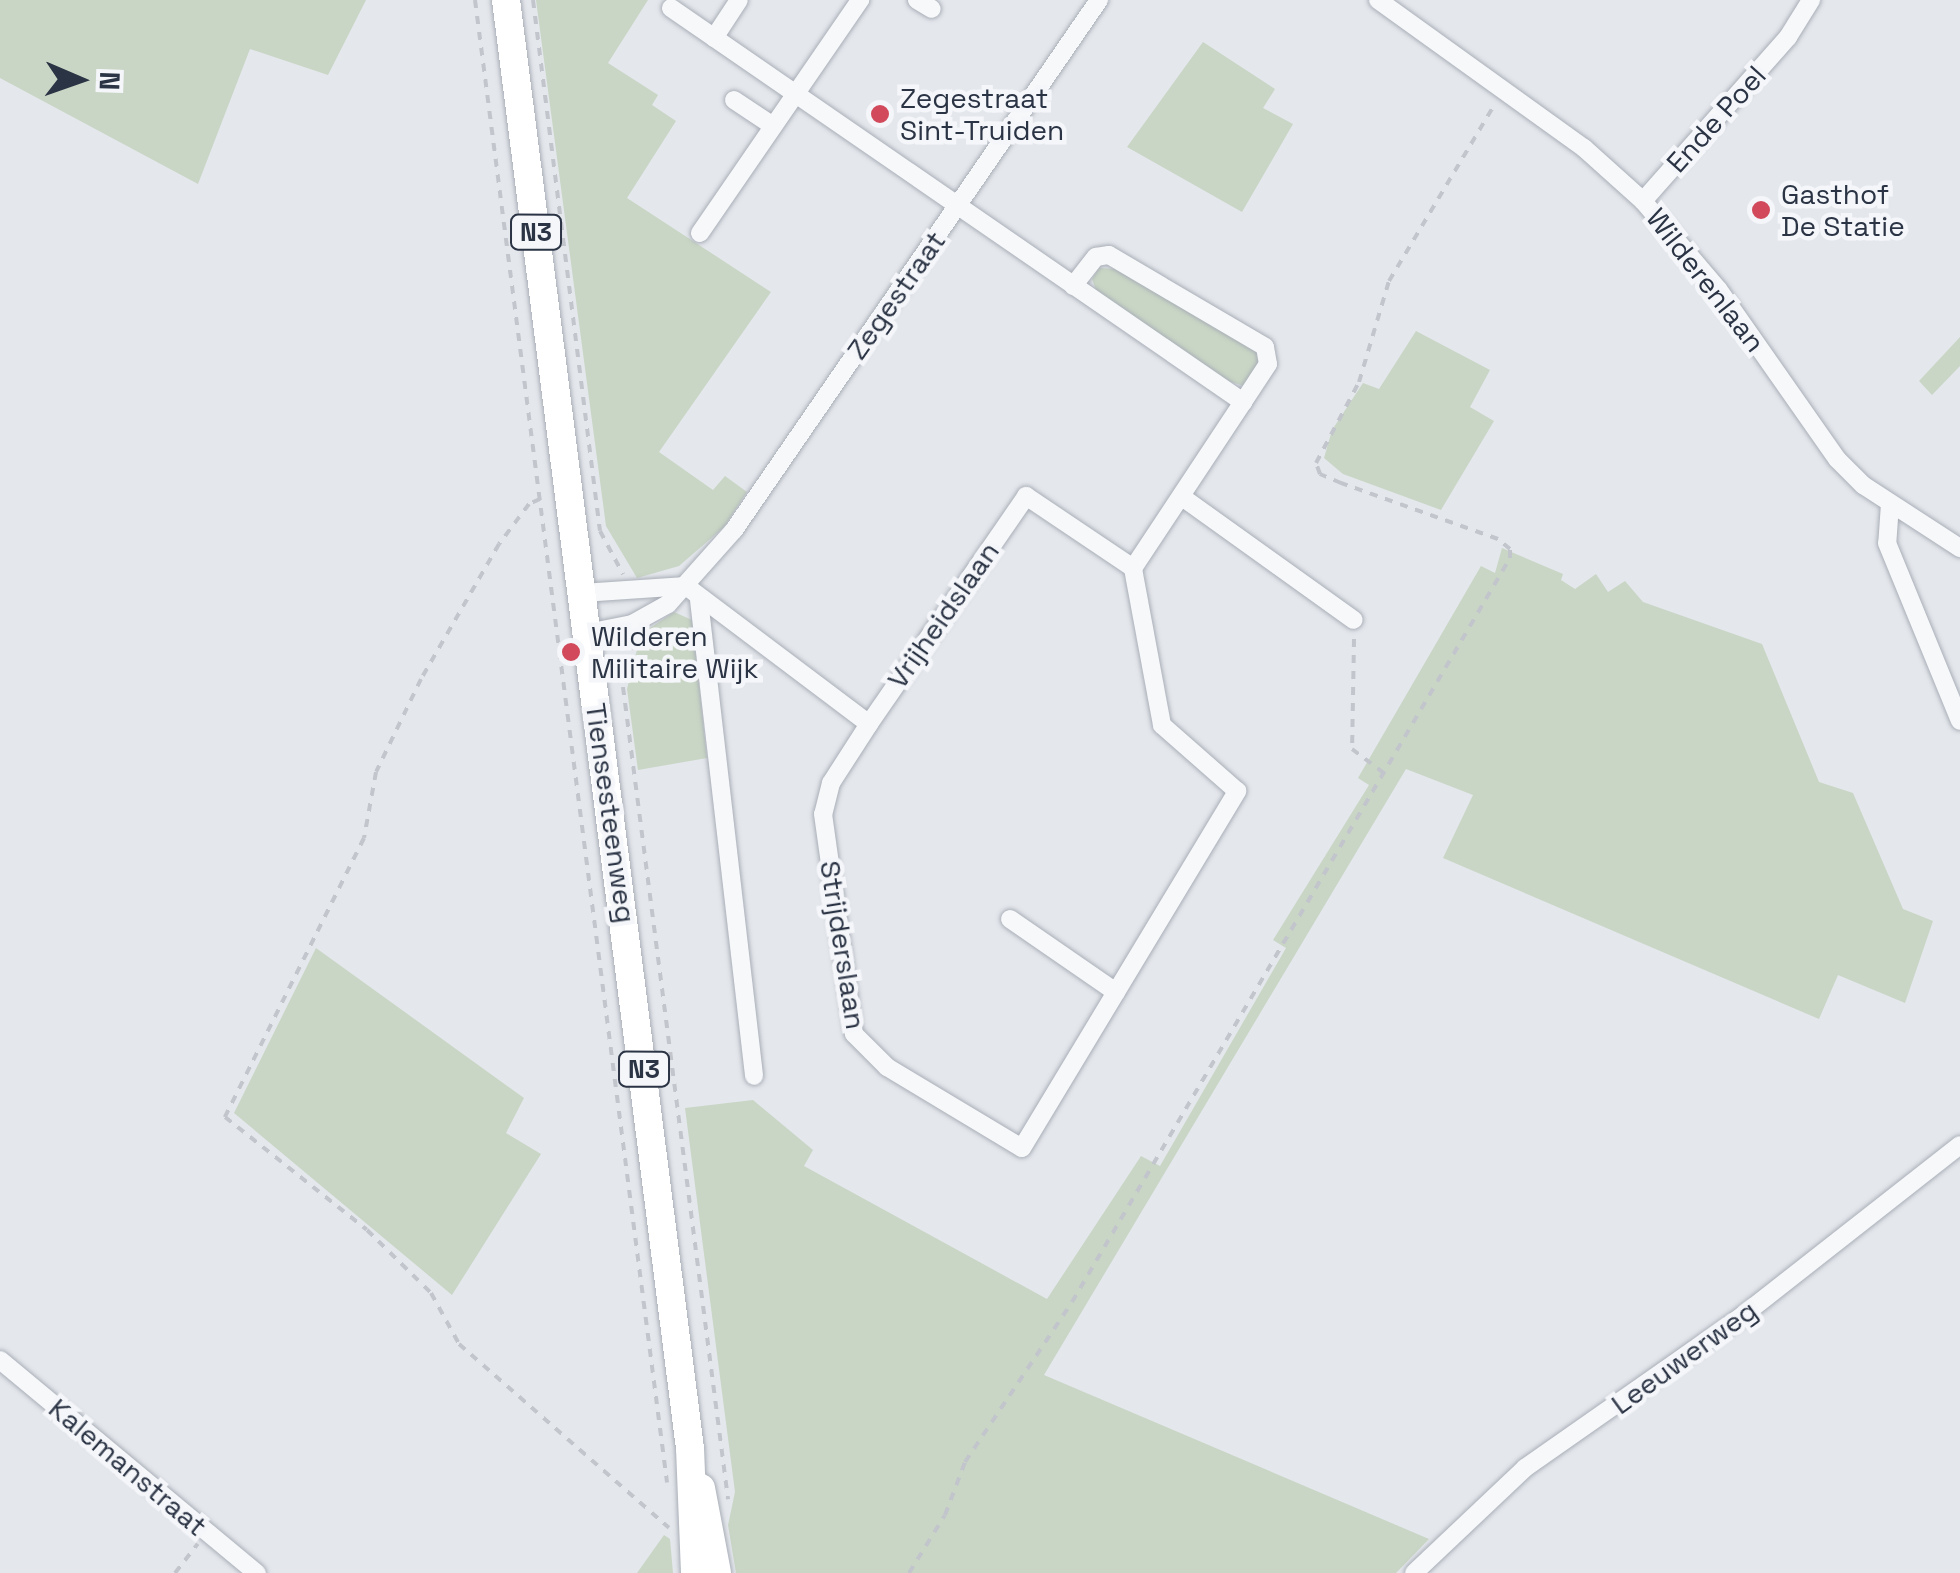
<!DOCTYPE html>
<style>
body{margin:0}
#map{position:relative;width:1960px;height:1573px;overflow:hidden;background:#e4e7ec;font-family:"Space Grotesk",sans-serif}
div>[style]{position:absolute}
.green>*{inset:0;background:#c9d6c5}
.path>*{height:4px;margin-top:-2px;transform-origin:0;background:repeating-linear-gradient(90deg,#c2c5cb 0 8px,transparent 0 16px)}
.roads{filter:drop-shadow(0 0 2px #a9aeb7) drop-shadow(0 0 2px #a9aeb7)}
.street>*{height:18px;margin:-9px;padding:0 9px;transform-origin:9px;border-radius:9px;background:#f7f8fa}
.primary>*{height:28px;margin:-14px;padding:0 14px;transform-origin:14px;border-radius:14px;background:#fff}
.dots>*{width:28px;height:28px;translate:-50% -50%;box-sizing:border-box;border:5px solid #f4f6f9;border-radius:50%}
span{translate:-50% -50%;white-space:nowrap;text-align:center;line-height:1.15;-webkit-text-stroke:9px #f4f6f9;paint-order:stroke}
.shield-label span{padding:2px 8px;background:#f4f6f9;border:2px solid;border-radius:8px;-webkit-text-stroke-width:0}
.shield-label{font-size:25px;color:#2b3445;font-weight:700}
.poi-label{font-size:28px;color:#2b3445}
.left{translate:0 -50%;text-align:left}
.street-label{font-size:28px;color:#2b3445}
.north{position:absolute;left:30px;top:30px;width:100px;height:100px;-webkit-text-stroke:8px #f4f6f9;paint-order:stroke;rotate:92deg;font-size:28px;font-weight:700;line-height:40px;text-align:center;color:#2b3445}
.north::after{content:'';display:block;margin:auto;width:35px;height:45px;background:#2b3445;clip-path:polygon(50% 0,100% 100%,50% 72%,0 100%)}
</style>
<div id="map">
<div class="green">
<i style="clip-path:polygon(0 0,366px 0,328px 75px,250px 49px,198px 184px,0 78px)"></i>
<i style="clip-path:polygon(536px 0,648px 0,608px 63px,658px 95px,652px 105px,676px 121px,627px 198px,771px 292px,659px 452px,713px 490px,725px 476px,747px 492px,724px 527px,679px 566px,637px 578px,606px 526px)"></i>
<i style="clip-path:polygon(1203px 42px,1275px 89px,1263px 108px,1293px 124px,1242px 212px,1127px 147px)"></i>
<i style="clip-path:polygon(1099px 268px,1116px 269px,1258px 349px,1262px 363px,1244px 386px,1225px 380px,1097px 293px,1092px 279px)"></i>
<i style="clip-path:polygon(1416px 331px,1490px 370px,1470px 407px,1494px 421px,1441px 510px,1343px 474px,1324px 458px,1332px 430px,1363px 383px,1379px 389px)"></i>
<i style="clip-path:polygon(1960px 337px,1960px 366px,1932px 395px,1919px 381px)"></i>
<i style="clip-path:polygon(1502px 548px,1563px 574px,1561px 580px,1575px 589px,1596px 574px,1608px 592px,1625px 581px,1643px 602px,1762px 644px,1819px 782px,1853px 793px,1903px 909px,1933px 921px,1905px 1003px,1838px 975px,1819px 1019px,1443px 858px,1473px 795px,1406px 769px,1044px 1375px,1429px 1539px,1396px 1573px,736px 1573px,728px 1525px,735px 1492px,685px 1108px,753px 1100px,813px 1150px,804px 1166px,1047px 1299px,1141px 1156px,1160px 1166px,1286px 948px,1273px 940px,1369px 785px,1358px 778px,1481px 566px,1495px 573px)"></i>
<i style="clip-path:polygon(674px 612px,692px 620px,707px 758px,638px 770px,627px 689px,641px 634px)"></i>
<i style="clip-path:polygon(316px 948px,524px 1098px,506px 1133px,541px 1154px,452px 1295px,234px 1113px)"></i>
<i style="clip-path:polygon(664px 1535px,670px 1539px,673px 1573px,637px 1573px)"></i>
</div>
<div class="path">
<i style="left:475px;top:0;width:1495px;rotate:82.62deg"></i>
<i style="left:533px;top:0;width:535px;rotate:82.81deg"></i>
<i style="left:600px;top:531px;width:49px;rotate:61.9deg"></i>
<i style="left:540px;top:499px;width:12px;rotate:156deg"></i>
<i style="left:529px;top:504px;width:50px;rotate:126.9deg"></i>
<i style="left:499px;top:544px;width:156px;rotate:120deg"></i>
<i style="left:421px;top:679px;width:103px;rotate:115.8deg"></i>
<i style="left:376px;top:772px;width:67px;rotate:100.3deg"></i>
<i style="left:364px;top:838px;width:312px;rotate:116.5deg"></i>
<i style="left:225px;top:1117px;width:181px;rotate:38.5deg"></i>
<i style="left:367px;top:1230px;width:90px;rotate:44.5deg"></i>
<i style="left:431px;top:1293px;width:58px;rotate:61.2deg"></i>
<i style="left:459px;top:1344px;width:279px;rotate:41.2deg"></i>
<i style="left:1354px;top:639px;width:110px;rotate:91deg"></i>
<i style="left:1352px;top:749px;width:40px;rotate:37deg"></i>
<i style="left:635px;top:642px;width:47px;rotate:104.9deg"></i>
<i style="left:623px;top:687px;width:819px;rotate:82.63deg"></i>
<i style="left:175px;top:1573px;width:37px;rotate:-52deg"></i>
<i style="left:909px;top:1573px;width:68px;rotate:-58.2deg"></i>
<i style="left:945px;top:1515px;width:57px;rotate:-69.3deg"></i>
<i style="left:965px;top:1462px;width:192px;rotate:-56.2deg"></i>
<i style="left:1072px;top:1302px;width:863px;rotate:-59.51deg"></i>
<i style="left:1510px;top:558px;width:9px;rotate:-90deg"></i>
<i style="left:1510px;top:549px;width:16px;rotate:-140deg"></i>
<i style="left:1498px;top:539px;width:167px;rotate:-160.4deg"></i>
<i style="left:1341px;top:483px;width:23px;rotate:-157deg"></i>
<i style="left:1320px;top:474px;width:12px;rotate:-110deg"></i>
<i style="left:1316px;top:463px;width:92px;rotate:-62deg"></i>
<i style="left:1359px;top:382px;width:105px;rotate:-73.5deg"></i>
<i style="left:1389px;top:281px;width:203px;rotate:-59.1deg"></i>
</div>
<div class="roads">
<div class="street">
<i style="left:917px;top:0;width:17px;rotate:31deg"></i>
<i style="left:1378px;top:0;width:254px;rotate:35.7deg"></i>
<i style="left:1584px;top:148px;width:79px;rotate:41.9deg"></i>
<i style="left:1643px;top:201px;width:116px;rotate:49.6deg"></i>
<i style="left:1718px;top:289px;width:208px;rotate:55deg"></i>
<i style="left:1837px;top:459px;width:37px;rotate:45deg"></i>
<i style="left:1863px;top:485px;width:116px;rotate:33deg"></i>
<i style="left:671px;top:8px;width:695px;rotate:34.56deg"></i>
<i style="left:1243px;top:402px;width:199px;rotate:123.5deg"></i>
<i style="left:714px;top:38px;width:45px;rotate:-56.7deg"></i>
<i style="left:734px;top:100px;width:47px;rotate:33.7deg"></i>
<i style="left:1643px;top:201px;width:219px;rotate:-48.5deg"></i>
<i style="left:1788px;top:37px;width:44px;rotate:-58.1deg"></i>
<i style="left:700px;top:233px;width:283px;rotate:-55.5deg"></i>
<i style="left:1073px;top:286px;width:37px;rotate:-52deg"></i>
<i style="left:1096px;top:257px;width:13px;rotate:-9deg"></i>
<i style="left:1109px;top:255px;width:181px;rotate:30.5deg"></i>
<i style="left:1265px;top:347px;width:17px;rotate:80deg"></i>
<i style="left:1268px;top:364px;width:45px;rotate:123.3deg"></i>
<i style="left:1182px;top:497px;width:211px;rotate:35.6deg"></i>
<i style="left:1890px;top:504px;width:39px;rotate:94deg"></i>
<i style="left:1887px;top:543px;width:192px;rotate:67.7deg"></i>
<i style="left:686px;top:586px;width:229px;rotate:37deg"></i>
<i style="left:869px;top:724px;width:277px;rotate:-55.4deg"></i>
<i style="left:1026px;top:496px;width:129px;rotate:33.9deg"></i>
<i style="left:582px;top:593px;width:104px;rotate:-3.9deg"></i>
<i style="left:699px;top:600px;width:479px;rotate:83.4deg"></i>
<i style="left:587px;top:633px;width:46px;rotate:-11.3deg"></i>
<i style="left:632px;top:624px;width:41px;rotate:-29.1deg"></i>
<i style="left:668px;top:604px;width:99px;rotate:-48.3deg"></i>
<i style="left:734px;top:530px;width:644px;rotate:-55.45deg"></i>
<i style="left:869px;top:724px;width:70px;rotate:122.8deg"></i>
<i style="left:831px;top:783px;width:32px;rotate:104deg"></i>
<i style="left:823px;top:814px;width:222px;rotate:82deg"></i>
<i style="left:854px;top:1034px;width:47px;rotate:45deg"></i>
<i style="left:887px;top:1067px;width:157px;rotate:31deg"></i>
<i style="left:1022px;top:1148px;width:417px;rotate:-58.9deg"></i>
<i style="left:1237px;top:791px;width:100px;rotate:-138.7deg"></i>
<i style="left:1162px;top:725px;width:160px;rotate:-100.5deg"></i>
<i style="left:1010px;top:919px;width:129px;rotate:34.6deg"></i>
<i style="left:0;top:1360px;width:334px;rotate:39.7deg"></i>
<i style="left:1414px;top:1573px;width:153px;rotate:-43.4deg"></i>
<i style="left:1525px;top:1468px;width:265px;rotate:-35deg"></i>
<i style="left:1742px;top:1316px;width:277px;rotate:-38.1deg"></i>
</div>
<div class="primary">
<i style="left:506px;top:0;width:1460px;rotate:82.76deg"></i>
<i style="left:690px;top:1448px;width:125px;rotate:87.7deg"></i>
<i style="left:701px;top:1488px;width:86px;rotate:79.3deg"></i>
</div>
</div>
<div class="dots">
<i style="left:880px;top:114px;background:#d1495b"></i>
<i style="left:1761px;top:210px;background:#d1495b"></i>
<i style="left:571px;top:652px;background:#d1495b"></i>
</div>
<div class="shield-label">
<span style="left:536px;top:232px">N3</span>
<span style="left:644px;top:1069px">N3</span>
</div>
<div class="poi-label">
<span class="left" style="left:900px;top:114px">Zegestraat<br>Sint-Truiden</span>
<span class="left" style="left:1781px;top:210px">Gasthof<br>De Statie</span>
<span class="left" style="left:591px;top:652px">Wilderen<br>Militaire Wijk</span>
</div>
<div class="street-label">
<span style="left:1716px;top:119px;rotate:-48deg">Ende Poel</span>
<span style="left:1706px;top:280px;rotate:52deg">Wilderenlaan</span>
<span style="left:896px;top:295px;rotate:-55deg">Zegestraat</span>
<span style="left:943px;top:615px;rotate:-55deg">Vrijheidslaan</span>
<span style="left:611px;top:813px;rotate:82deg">Tiensesteenweg</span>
<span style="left:843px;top:945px;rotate:81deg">Strijderslaan</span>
<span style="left:1684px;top:1357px;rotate:-36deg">Leeuwerweg</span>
<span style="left:128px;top:1467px;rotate:40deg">Kalemanstraat</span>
</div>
<div class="north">N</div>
</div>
